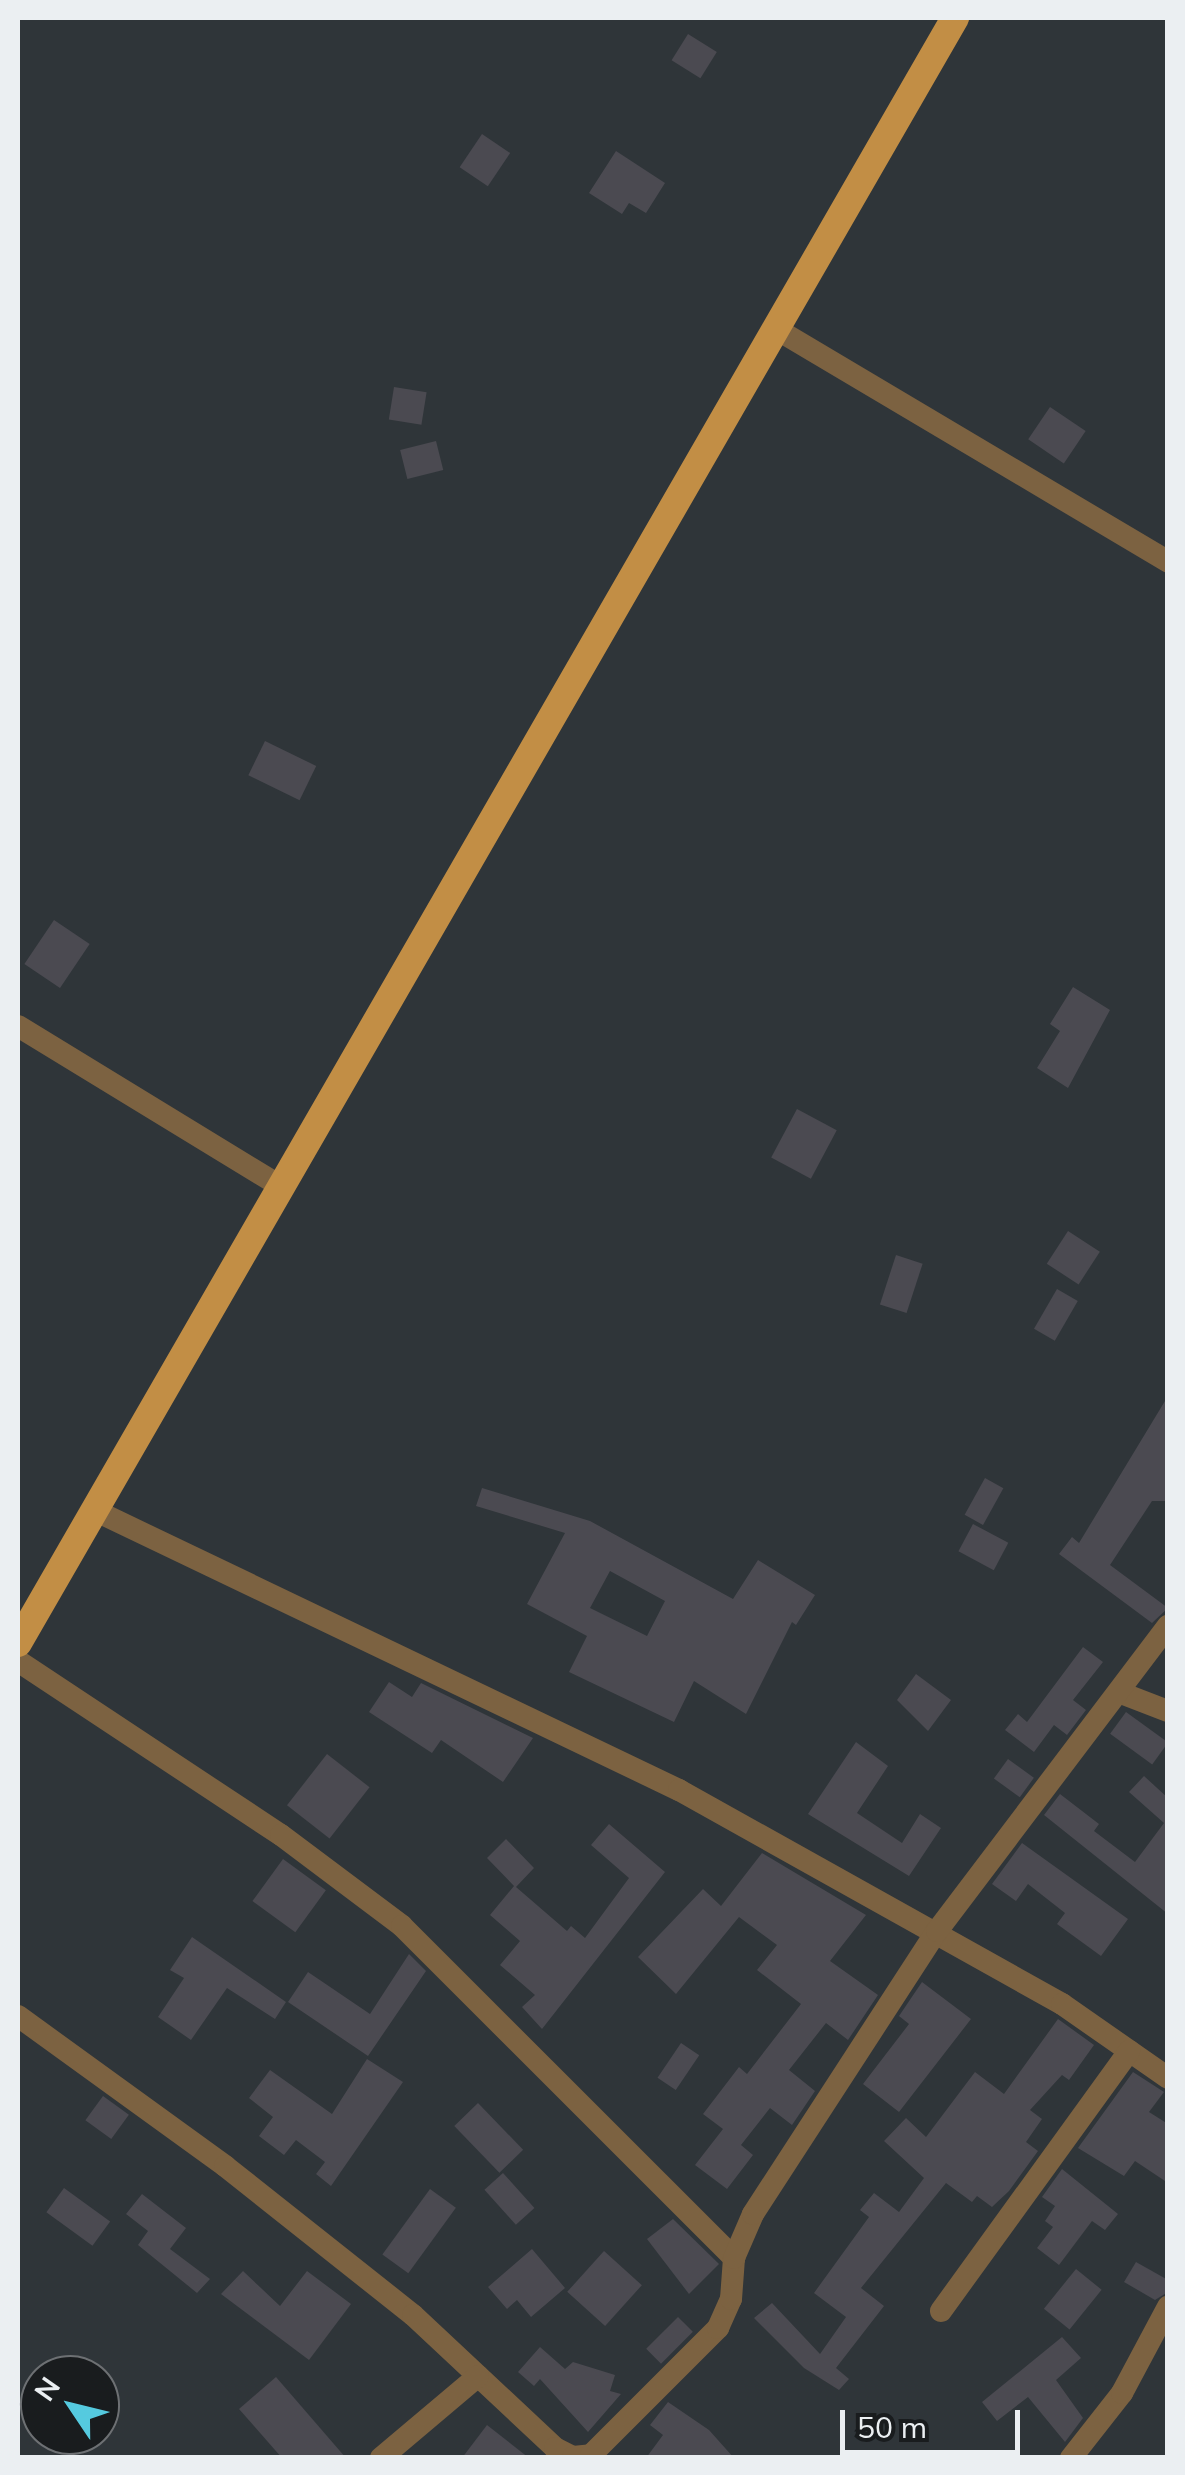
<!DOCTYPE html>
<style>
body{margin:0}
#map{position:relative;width:1185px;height:2475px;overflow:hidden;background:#2f3539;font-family:Mulish,sans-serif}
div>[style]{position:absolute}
.building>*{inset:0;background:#4b4a51;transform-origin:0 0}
.minor>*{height:22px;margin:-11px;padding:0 11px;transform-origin:11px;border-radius:11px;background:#7c6241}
.primary>*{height:28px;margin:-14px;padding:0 14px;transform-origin:14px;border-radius:14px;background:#c28e45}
span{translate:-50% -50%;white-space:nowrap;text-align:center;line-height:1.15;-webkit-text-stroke:8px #191c1e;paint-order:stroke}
.frame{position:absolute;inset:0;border:20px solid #ebeff2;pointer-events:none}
.north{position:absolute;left:20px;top:2355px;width:100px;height:100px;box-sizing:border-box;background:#191c1e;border:2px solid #6d7073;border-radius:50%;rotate:305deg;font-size:28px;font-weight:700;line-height:40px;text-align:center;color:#ebeff2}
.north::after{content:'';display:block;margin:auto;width:35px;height:45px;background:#55cadf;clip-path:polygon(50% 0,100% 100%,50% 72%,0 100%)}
.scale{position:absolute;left:840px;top:2410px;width:180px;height:45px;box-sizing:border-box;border:5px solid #ebeff2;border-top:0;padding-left:12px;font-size:30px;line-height:35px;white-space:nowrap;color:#ebeff2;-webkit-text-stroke:8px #191c1e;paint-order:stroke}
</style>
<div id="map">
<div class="building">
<i style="left:688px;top:34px;width:34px;height:31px;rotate:32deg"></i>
<i style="left:482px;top:134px;width:34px;height:40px;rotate:34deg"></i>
<i style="clip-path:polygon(616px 151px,665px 183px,646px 213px,629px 203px,622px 214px,589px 193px)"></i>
<i style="left:394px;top:387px;width:33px;height:33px;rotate:9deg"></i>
<i style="left:1050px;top:407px;width:43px;height:39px;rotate:34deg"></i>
<i style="left:436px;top:441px;width:30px;height:37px;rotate:76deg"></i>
<i style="left:265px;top:741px;width:57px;height:38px;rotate:26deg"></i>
<i style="left:54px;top:920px;width:43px;height:53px;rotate:34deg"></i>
<i style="clip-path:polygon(1073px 987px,1110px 1010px,1068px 1088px,1037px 1068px,1060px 1031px,1050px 1024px)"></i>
<i style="left:797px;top:1109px;width:45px;height:55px;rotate:28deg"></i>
<i style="left:1068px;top:1231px;width:38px;height:39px;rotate:33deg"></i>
<i style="left:896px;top:1255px;width:28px;height:52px;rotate:18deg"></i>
<i style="left:1057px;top:1289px;width:24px;height:46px;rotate:30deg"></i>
<i style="clip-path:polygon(1168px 1396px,1168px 1501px,1152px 1501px,1110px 1565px,1168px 1608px,1152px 1623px,1059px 1554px,1072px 1537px,1079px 1543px)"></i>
<i style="left:985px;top:1478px;width:21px;height:42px;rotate:29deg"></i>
<i style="clip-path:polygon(evenodd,482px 1488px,590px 1521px,733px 1599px,758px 1560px,815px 1595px,796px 1625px,792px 1622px,746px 1714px,694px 1681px,674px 1722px,569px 1672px,587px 1636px,527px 1604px,565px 1533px,476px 1506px,482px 1488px,610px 1571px,665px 1601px,647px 1636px,590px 1608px,610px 1571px)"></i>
<i style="left:973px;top:1524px;width:40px;height:31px;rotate:28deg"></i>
<i style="clip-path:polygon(1083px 1647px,1103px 1662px,1073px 1700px,1086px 1710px,1067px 1735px,1054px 1725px,1034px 1752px,1005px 1730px,1018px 1714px,1027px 1722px)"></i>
<i style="clip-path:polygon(916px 1674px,951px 1700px,928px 1731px,897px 1700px)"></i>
<i style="clip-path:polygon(389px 1682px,412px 1697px,421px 1683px,533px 1738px,503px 1782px,441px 1740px,432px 1753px,369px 1712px)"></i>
<i style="left:1126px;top:1712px;width:52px;height:27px;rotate:36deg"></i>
<i style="clip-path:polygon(856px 1742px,888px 1766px,857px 1813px,902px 1843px,920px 1814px,941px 1828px,909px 1876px,808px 1814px)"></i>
<i style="left:327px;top:1754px;width:54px;height:65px;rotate:38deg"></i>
<i style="left:1008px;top:1759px;width:32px;height:24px;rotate:36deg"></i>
<i style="clip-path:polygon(1144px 1776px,1168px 1798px,1168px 1914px,1044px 1815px,1060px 1794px,1099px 1824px,1094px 1831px,1135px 1862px,1164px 1823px,1129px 1792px)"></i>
<i style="clip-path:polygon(609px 1824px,665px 1872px,542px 2029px,522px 2007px,535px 1995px,500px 1965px,520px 1941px,490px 1915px,514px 1886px,487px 1858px,506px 1839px,534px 1868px,516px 1887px,567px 1931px,571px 1926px,585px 1938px,629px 1878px,591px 1845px)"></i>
<i style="clip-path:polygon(1022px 1843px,1128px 1919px,1101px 1956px,1057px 1924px,1065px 1913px,1028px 1884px,1016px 1901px,992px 1884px)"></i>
<i style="clip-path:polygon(762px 1853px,866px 1915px,830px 1961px,878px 1995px,848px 2040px,826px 2023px,789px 2070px,815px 2091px,792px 2125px,770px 2108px,741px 2145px,753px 2155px,727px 2189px,695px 2165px,723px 2129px,703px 2114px,739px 2067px,747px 2074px,801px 2004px,757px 1970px,777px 1945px,739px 1917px,676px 1994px,638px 1957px,703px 1889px,721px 1906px)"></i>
<i style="left:283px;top:1859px;width:53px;height:52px;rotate:36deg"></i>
<i style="clip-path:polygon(192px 1937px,286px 2002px,275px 2019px,227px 1988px,191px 2040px,158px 2017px,184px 1978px,170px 1970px)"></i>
<i style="clip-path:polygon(409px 1954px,426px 1971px,368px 2056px,288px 2002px,308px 1972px,370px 2014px)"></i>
<i style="clip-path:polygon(922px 1982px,971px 2019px,899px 2112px,863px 2084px,909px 2024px,899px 2016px)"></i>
<i style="clip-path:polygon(1058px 2019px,1094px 2045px,1069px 2080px,1062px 2075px,1030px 2110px,1042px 2119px,1026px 2142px,1038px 2151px,1009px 2191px,992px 2207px,977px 2196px,972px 2202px,946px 2183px,861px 2288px,884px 2306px,836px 2368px,849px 2379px,839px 2390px,804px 2368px,754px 2318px,772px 2303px,820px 2354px,846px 2317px,814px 2293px,869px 2217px,860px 2210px,874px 2193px,899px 2212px,924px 2178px,884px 2141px,906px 2118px,926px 2137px,975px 2072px,1004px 2094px)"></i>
<i style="left:681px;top:2043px;width:22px;height:42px;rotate:34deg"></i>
<i style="clip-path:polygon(367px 2059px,403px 2082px,331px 2186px,316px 2174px,325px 2162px,296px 2140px,284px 2155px,259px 2136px,273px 2117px,249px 2098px,270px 2070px,332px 2114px)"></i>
<i style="clip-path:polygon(1133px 2072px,1164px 2092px,1149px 2112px,1168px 2124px,1168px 2183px,1135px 2161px,1124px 2176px,1078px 2148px)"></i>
<i style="left:103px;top:2096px;width:32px;height:30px;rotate:36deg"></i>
<i style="left:478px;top:2103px;width:65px;height:33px;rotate:46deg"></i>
<i style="clip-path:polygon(1062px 2169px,1118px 2214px,1105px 2230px,1092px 2221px,1059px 2265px,1037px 2248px,1053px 2227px,1045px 2221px,1055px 2206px,1042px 2197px)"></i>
<i style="left:503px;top:2173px;width:47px;height:25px;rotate:48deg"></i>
<i style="left:64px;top:2188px;width:57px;height:30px;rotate:36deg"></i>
<i style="left:430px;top:2189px;width:32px;height:81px;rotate:36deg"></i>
<i style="clip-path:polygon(142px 2194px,186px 2228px,170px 2249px,210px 2279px,197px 2293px,138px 2245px,148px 2231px,126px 2214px)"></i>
<i style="clip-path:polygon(673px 2219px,719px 2264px,689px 2294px,647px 2239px)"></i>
<i style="clip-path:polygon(532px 2249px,565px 2288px,531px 2317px,517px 2300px,507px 2309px,488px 2287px)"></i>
<i style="left:604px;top:2251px;width:51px;height:55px;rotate:42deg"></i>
<i style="clip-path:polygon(1136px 2262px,1168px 2280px,1168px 2292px,1155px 2300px,1124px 2282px)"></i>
<i style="left:1076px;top:2269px;width:33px;height:51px;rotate:39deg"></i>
<i style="clip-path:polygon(243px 2271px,280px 2306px,307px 2271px,351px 2304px,309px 2360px,221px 2294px)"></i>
<i style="left:678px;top:2317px;width:21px;height:45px;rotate:45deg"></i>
<i style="clip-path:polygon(1062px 2337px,1081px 2358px,1056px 2380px,1083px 2418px,1065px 2442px,1028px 2397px,997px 2421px,982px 2402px)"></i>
<i style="clip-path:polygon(540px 2347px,565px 2369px,573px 2362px,615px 2375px,610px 2391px,621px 2394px,588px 2432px,540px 2379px,534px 2386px,518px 2372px)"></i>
<i style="clip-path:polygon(276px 2377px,346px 2458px,282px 2458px,239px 2409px)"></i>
<i style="clip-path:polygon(668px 2402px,709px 2430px,734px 2458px,646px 2458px,663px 2435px,650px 2425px)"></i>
<i style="clip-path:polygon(487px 2425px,529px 2458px,462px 2458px)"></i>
</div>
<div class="minor">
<i style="left:778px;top:330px;width:454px;rotate:30.7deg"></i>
<i style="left:18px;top:1026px;width:307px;rotate:31.4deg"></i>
<i style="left:94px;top:1510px;width:649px;rotate:25.58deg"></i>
<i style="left:679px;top:1790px;width:439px;rotate:29.2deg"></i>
<i style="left:1062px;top:2004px;width:129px;rotate:34.9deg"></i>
<i style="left:18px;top:1661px;width:315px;rotate:33.5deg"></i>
<i style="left:281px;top:1835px;width:151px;rotate:36.9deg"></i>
<i style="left:402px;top:1926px;width:470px;rotate:45deg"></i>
<i style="left:1121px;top:1693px;width:50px;rotate:21deg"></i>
<i style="left:18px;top:2016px;width:256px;rotate:35.9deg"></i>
<i style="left:225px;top:2166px;width:240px;rotate:38.4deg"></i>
<i style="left:413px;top:2315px;width:195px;rotate:43.1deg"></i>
<i style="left:555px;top:2448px;width:20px;rotate:27deg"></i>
<i style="left:573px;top:2457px;width:18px;rotate:-6deg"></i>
<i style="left:591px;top:2455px;width:180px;rotate:-45deg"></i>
<i style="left:718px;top:2328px;width:32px;rotate:-66deg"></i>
<i style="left:731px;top:2299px;width:41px;rotate:-85.8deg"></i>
<i style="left:734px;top:2258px;width:48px;rotate:-66.6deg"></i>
<i style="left:753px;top:2214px;width:338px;rotate:-57deg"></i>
<i style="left:937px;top:1931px;width:383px;rotate:-52.9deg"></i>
<i style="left:941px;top:2311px;width:321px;rotate:-54.1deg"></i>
<i style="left:381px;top:2458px;width:127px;rotate:-40.2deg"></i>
<i style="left:1071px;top:2458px;width:83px;rotate:-51.9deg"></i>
<i style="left:1122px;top:2393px;width:98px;rotate:-61.9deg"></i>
</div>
<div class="primary">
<i style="left:18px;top:1643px;width:1876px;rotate:-60.03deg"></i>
</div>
<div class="frame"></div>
<div class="north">N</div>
<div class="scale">50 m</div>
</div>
